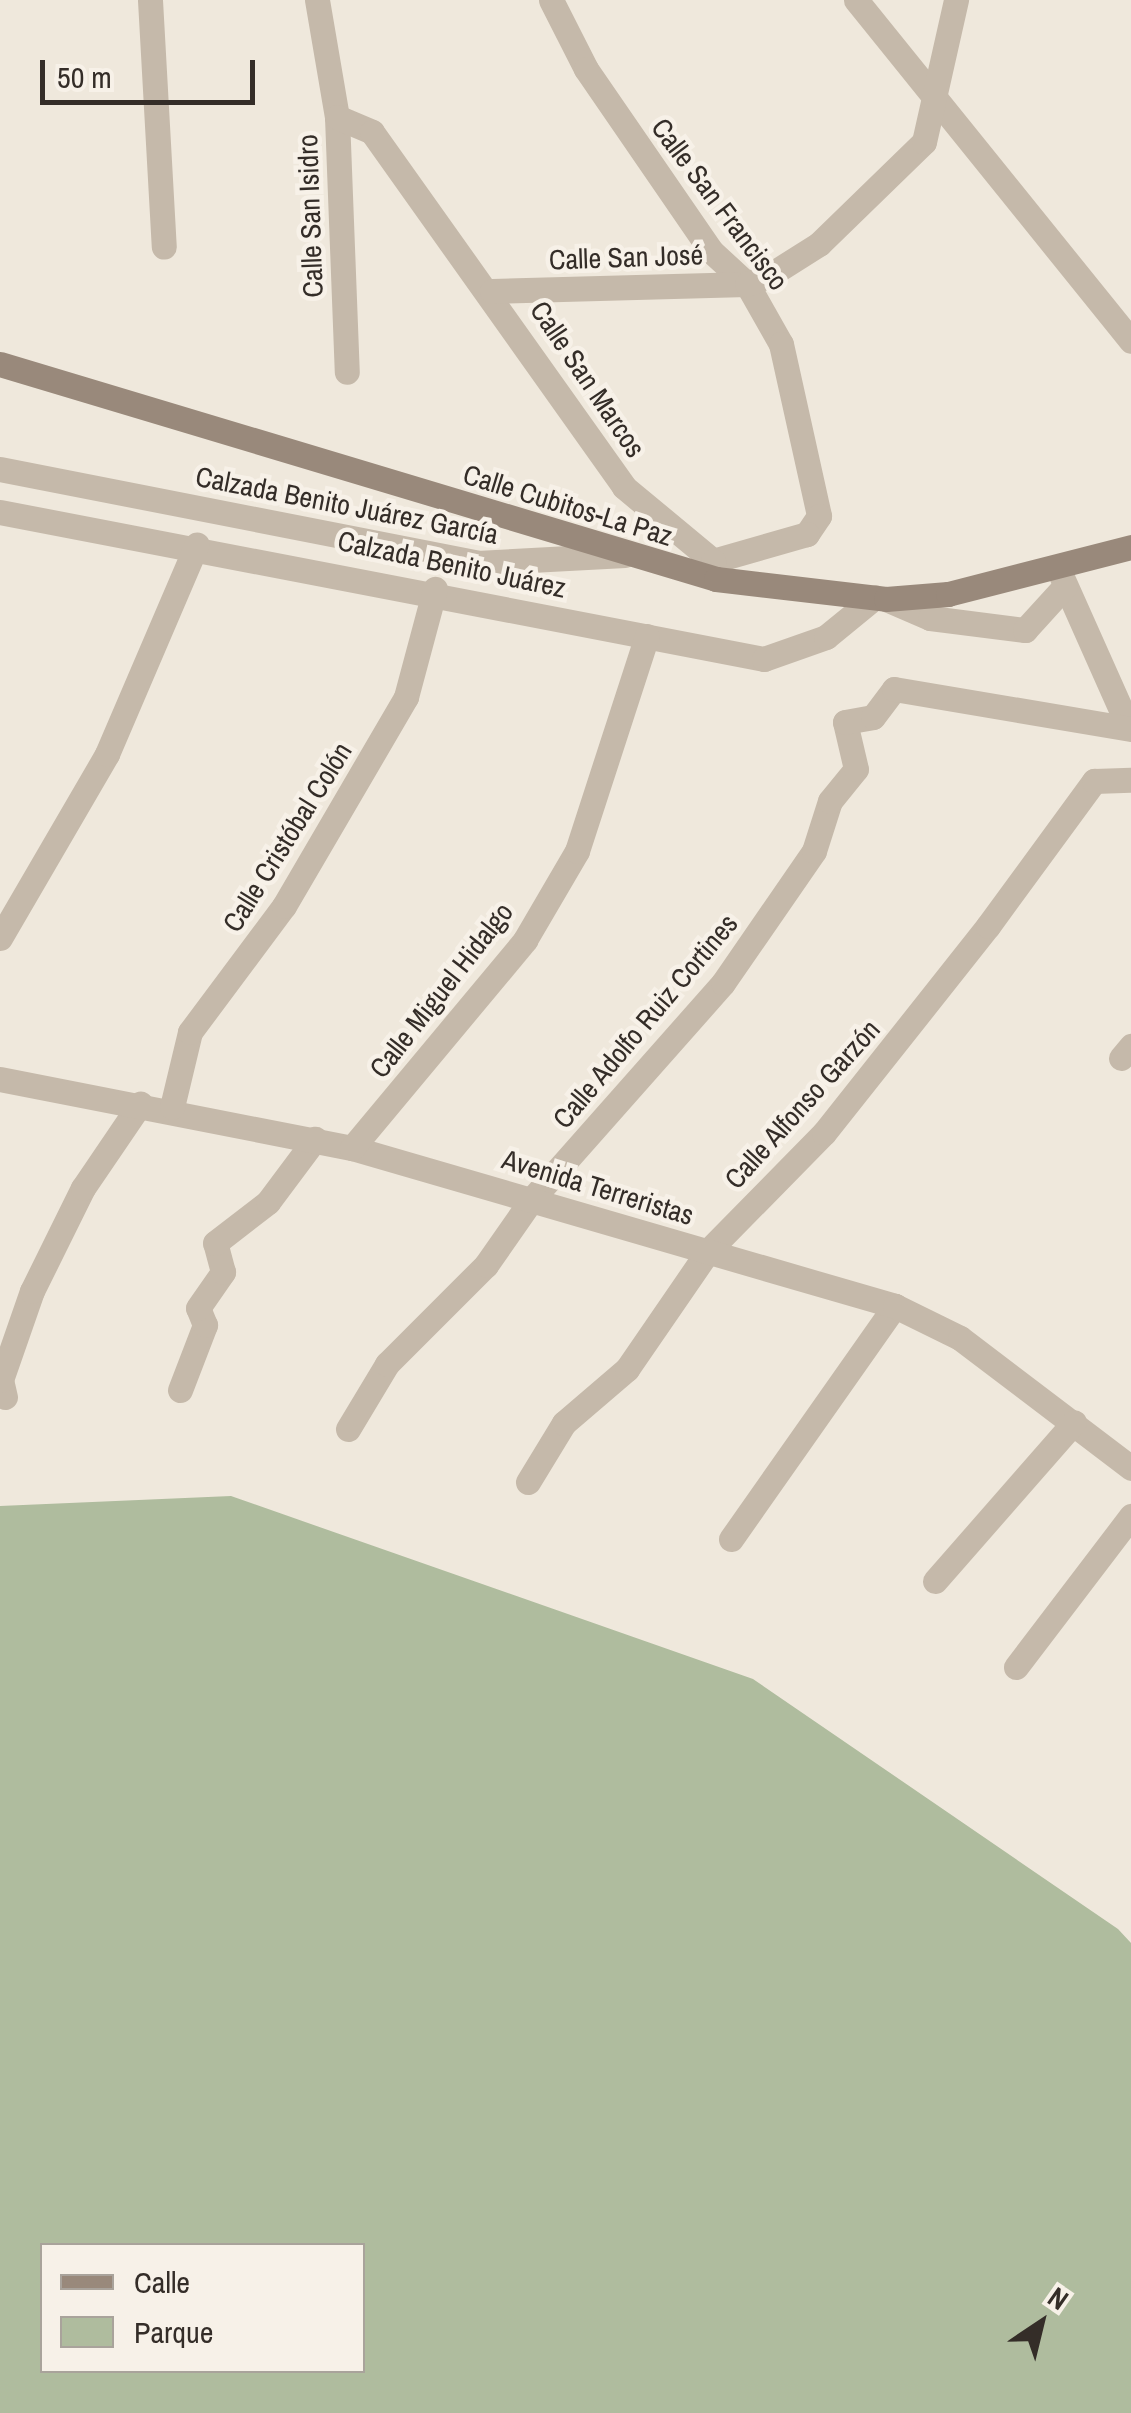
<!DOCTYPE html>
<meta charset="utf-8">
<style>
body{margin:0}
#map{position:relative;width:1131px;height:2413px;overflow:hidden;background:#efe8dc;font-family:"Archivo Narrow",sans-serif}
div>[style]{position:absolute}
.green>*{inset:0;background:#afbc9e}
.pedestrian>*{height:25px;margin:-12.5px;padding:0 12.5px;transform-origin:12.5px;border-radius:12.5px;background:#c5b9aa}
.minor>*{height:25px;margin:-12.5px;padding:0 12.5px;transform-origin:12.5px;border-radius:12.5px;background:#c5b9aa}
.secondary>*{height:25px;margin:-12.5px;padding:0 12.5px;transform-origin:12.5px;border-radius:12.5px;background:#99897b}
span{translate:-50% -50%;white-space:nowrap;text-align:center;line-height:1.15;-webkit-text-stroke:9px #f7f1e8;paint-order:stroke}
.street-label{font-size:28px;color:#342d28}
.legend{position:absolute;left:40px;top:2243px;width:325px;height:130px;box-sizing:border-box;background:#f7f1e8;border:2px solid #a9a39b;margin:0;padding:12px 18px;list-style:none;font-size:30px;color:#342d28}
.legend li{display:flex;align-items:center;gap:20px;height:50px}
.legend b{width:50px;border:2px solid #a9a39b}
.north{position:absolute;left:991px;top:2273px;width:100px;height:100px;-webkit-text-stroke:8px #f7f1e8;paint-order:stroke;rotate:35deg;font-size:28px;font-weight:700;line-height:40px;text-align:center;color:#342d28}
.north::after{content:'';display:block;margin:auto;width:35px;height:45px;background:#342d28;clip-path:polygon(50% 0,100% 100%,50% 72%,0 100%)}
.scale{position:absolute;left:40px;top:60px;width:215px;height:45px;box-sizing:border-box;border:5px solid #342d28;border-top:0;padding-left:12px;font-size:30px;line-height:35px;white-space:nowrap;color:#342d28;-webkit-text-stroke:8px #f7f1e8;paint-order:stroke}
</style>
<div id="map">
<div class="green">
<i style="clip-path:polygon(evenodd,231px 1496px,753px 1679px,1118px 1929px,1131px 1943px,1131px 2413px,0 2413px,0 1506px,231px 1496px,42px 2246px,362px 2246px,362px 2370px,42px 2370px,42px 2246px)"></i>
</div>
<div class="pedestrian">
<i style="left:180px;top:1390px;width:70px;rotate:-69deg"></i>
<i style="left:205px;top:1325px;width:18px;rotate:-112deg"></i>
<i style="left:198px;top:1308px;width:44px;rotate:-55.2deg"></i>
<i style="left:223px;top:1272px;width:30px;rotate:-105deg"></i>
<i style="left:215px;top:1243px;width:67px;rotate:-37.7deg"></i>
<i style="left:268px;top:1202px;width:79px;rotate:-53.3deg"></i>
<i style="left:5px;top:1397px;width:17px;rotate:-103deg"></i>
<i style="left:1px;top:1380px;width:94px;rotate:-70.8deg"></i>
<i style="left:32px;top:1291px;width:115px;rotate:-63.7deg"></i>
<i style="left:83px;top:1188px;width:102px;rotate:-55.8deg"></i>
<i style="left:348px;top:1429px;width:76px;rotate:-59deg"></i>
<i style="left:387px;top:1364px;width:140px;rotate:-45deg"></i>
<i style="left:486px;top:1265px;width:80px;rotate:-55.1deg"></i>
<i style="left:532px;top:1199px;width:288px;rotate:-48.5deg"></i>
<i style="left:723px;top:983px;width:160px;rotate:-55.4deg"></i>
<i style="left:814px;top:851px;width:52px;rotate:-72.3deg"></i>
<i style="left:830px;top:801px;width:41px;rotate:-50.9deg"></i>
<i style="left:856px;top:769px;width:48px;rotate:-103.2deg"></i>
<i style="left:845px;top:722px;width:28px;rotate:-10deg"></i>
<i style="left:873px;top:717px;width:35px;rotate:-53deg"></i>
<i style="left:528px;top:1482px;width:69px;rotate:-58.6deg"></i>
<i style="left:564px;top:1423px;width:83px;rotate:-40.6deg"></i>
<i style="left:627px;top:1369px;width:143px;rotate:-55.5deg"></i>
<i style="left:708px;top:1251px;width:165px;rotate:-45.5deg"></i>
<i style="left:824px;top:1133px;width:264px;rotate:-51.6deg"></i>
<i style="left:731px;top:1539px;width:285px;rotate:-54.9deg"></i>
</div>
<div class="minor">
<i style="left:150px;top:0;width:247px;rotate:86.8deg"></i>
<i style="left:317px;top:0;width:119px;rotate:80.3deg"></i>
<i style="left:337px;top:117px;width:255px;rotate:87.8deg"></i>
<i style="left:551px;top:0;width:77px;rotate:63.1deg"></i>
<i style="left:586px;top:69px;width:221px;rotate:55.5deg"></i>
<i style="left:711px;top:251px;width:49px;rotate:42.5deg"></i>
<i style="left:747px;top:284px;width:69px;rotate:60.5deg"></i>
<i style="left:781px;top:344px;width:176px;rotate:77.5deg"></i>
<i style="left:819px;top:516px;width:22px;rotate:124deg"></i>
<i style="left:807px;top:534px;width:98px;rotate:164deg"></i>
<i style="left:856px;top:0;width:438px;rotate:51.1deg"></i>
<i style="left:337px;top:117px;width:38px;rotate:23deg"></i>
<i style="left:372px;top:132px;width:435px;rotate:54.6deg"></i>
<i style="left:624px;top:487px;width:116px;rotate:39.7deg"></i>
<i style="left:713px;top:561px;width:16px;rotate:83deg"></i>
<i style="left:492px;top:291px;width:255px;rotate:-1.6deg"></i>
<i style="left:747px;top:284px;width:25px;rotate:-21deg"></i>
<i style="left:770px;top:275px;width:58px;rotate:-32.3deg"></i>
<i style="left:819px;top:244px;width:146px;rotate:-44.2deg"></i>
<i style="left:924px;top:142px;width:146px;rotate:-77.3deg"></i>
<i style="left:0;top:469px;width:486px;rotate:11.1deg"></i>
<i style="left:477px;top:563px;width:148px;rotate:-3.1deg"></i>
<i style="left:0;top:512px;width:778px;rotate:10.89deg"></i>
<i style="left:764px;top:659px;width:66px;rotate:-19.5deg"></i>
<i style="left:826px;top:637px;width:63px;rotate:-39.2deg"></i>
<i style="left:1061px;top:575px;width:167px;rotate:66deg"></i>
<i style="left:886px;top:599px;width:48px;rotate:23.4deg"></i>
<i style="left:930px;top:618px;width:96px;rotate:7.2deg"></i>
<i style="left:1025px;top:630px;width:59px;rotate:-47.7deg"></i>
<i style="left:894px;top:689px;width:240px;rotate:9.6deg"></i>
<i style="left:988px;top:926px;width:180px;rotate:-53.8deg"></i>
<i style="left:1094px;top:781px;width:37px;rotate:-2deg"></i>
<i style="left:0;top:938px;width:213px;rotate:-59.8deg"></i>
<i style="left:107px;top:754px;width:228px;rotate:-66.8deg"></i>
<i style="left:1121px;top:1058px;width:16px;rotate:-50deg"></i>
<i style="left:0;top:1079px;width:359px;rotate:11.1deg"></i>
<i style="left:352px;top:1148px;width:566px;rotate:16.22deg"></i>
<i style="left:895px;top:1306px;width:72px;rotate:26.2deg"></i>
<i style="left:960px;top:1338px;width:215px;rotate:37.2deg"></i>
<i style="left:172px;top:1107px;width:77px;rotate:-76.5deg"></i>
<i style="left:190px;top:1032px;width:157px;rotate:-53.3deg"></i>
<i style="left:284px;top:906px;width:242px;rotate:-59.7deg"></i>
<i style="left:406px;top:697px;width:112px;rotate:-75deg"></i>
<i style="left:352px;top:1148px;width:271px;rotate:-50.2deg"></i>
<i style="left:525px;top:940px;width:103px;rotate:-59.7deg"></i>
<i style="left:577px;top:851px;width:226px;rotate:-72deg"></i>
<i style="left:935px;top:1581px;width:211px;rotate:-48.8deg"></i>
<i style="left:1016px;top:1667px;width:190px;rotate:-52.7deg"></i>
</div>
<div class="secondary">
<i style="left:0;top:364px;width:748px;rotate:16.71deg"></i>
<i style="left:716px;top:579px;width:171px;rotate:6.7deg"></i>
<i style="left:886px;top:599px;width:62px;rotate:-4.6deg"></i>
<i style="left:948px;top:594px;width:189px;rotate:-14.4deg"></i>
</div>
<div class="street-label">
<span style="left:720px;top:204px;rotate:53deg">Calle San Francisco</span>
<span style="left:310px;top:216px;rotate:-92deg">Calle San Isidro</span>
<span style="left:626px;top:257px;rotate:-2deg">Calle San José</span>
<span style="left:588px;top:379px;rotate:56deg">Calle San Marcos</span>
<span style="left:347px;top:505px;rotate:11deg">Calzada Benito Juárez García</span>
<span style="left:568px;top:505px;rotate:17deg">Calle Cubitos-La Paz</span>
<span style="left:452px;top:564px;rotate:12deg">Calzada Benito Juárez</span>
<span style="left:287px;top:837px;rotate:-58deg">Calle Cristóbal Colón</span>
<span style="left:441px;top:990px;rotate:-52deg">Calle Miguel Hidalgo</span>
<span style="left:645px;top:1021px;rotate:-50deg">Calle Adolfo Ruiz Cortines</span>
<span style="left:802px;top:1104px;rotate:-48deg">Calle Alfonso Garzón</span>
<span style="left:598px;top:1187px;rotate:17deg">Avenida Terreristas</span>
</div>
<ul class="legend">
<li><b style="height:12px;background:#99897b"></b>Calle</li>
<li><b style="height:28px;background:#afbc9e"></b>Parque</li>
</ul>
<div class="north">N</div>
<div class="scale">50 m</div>
</div>
